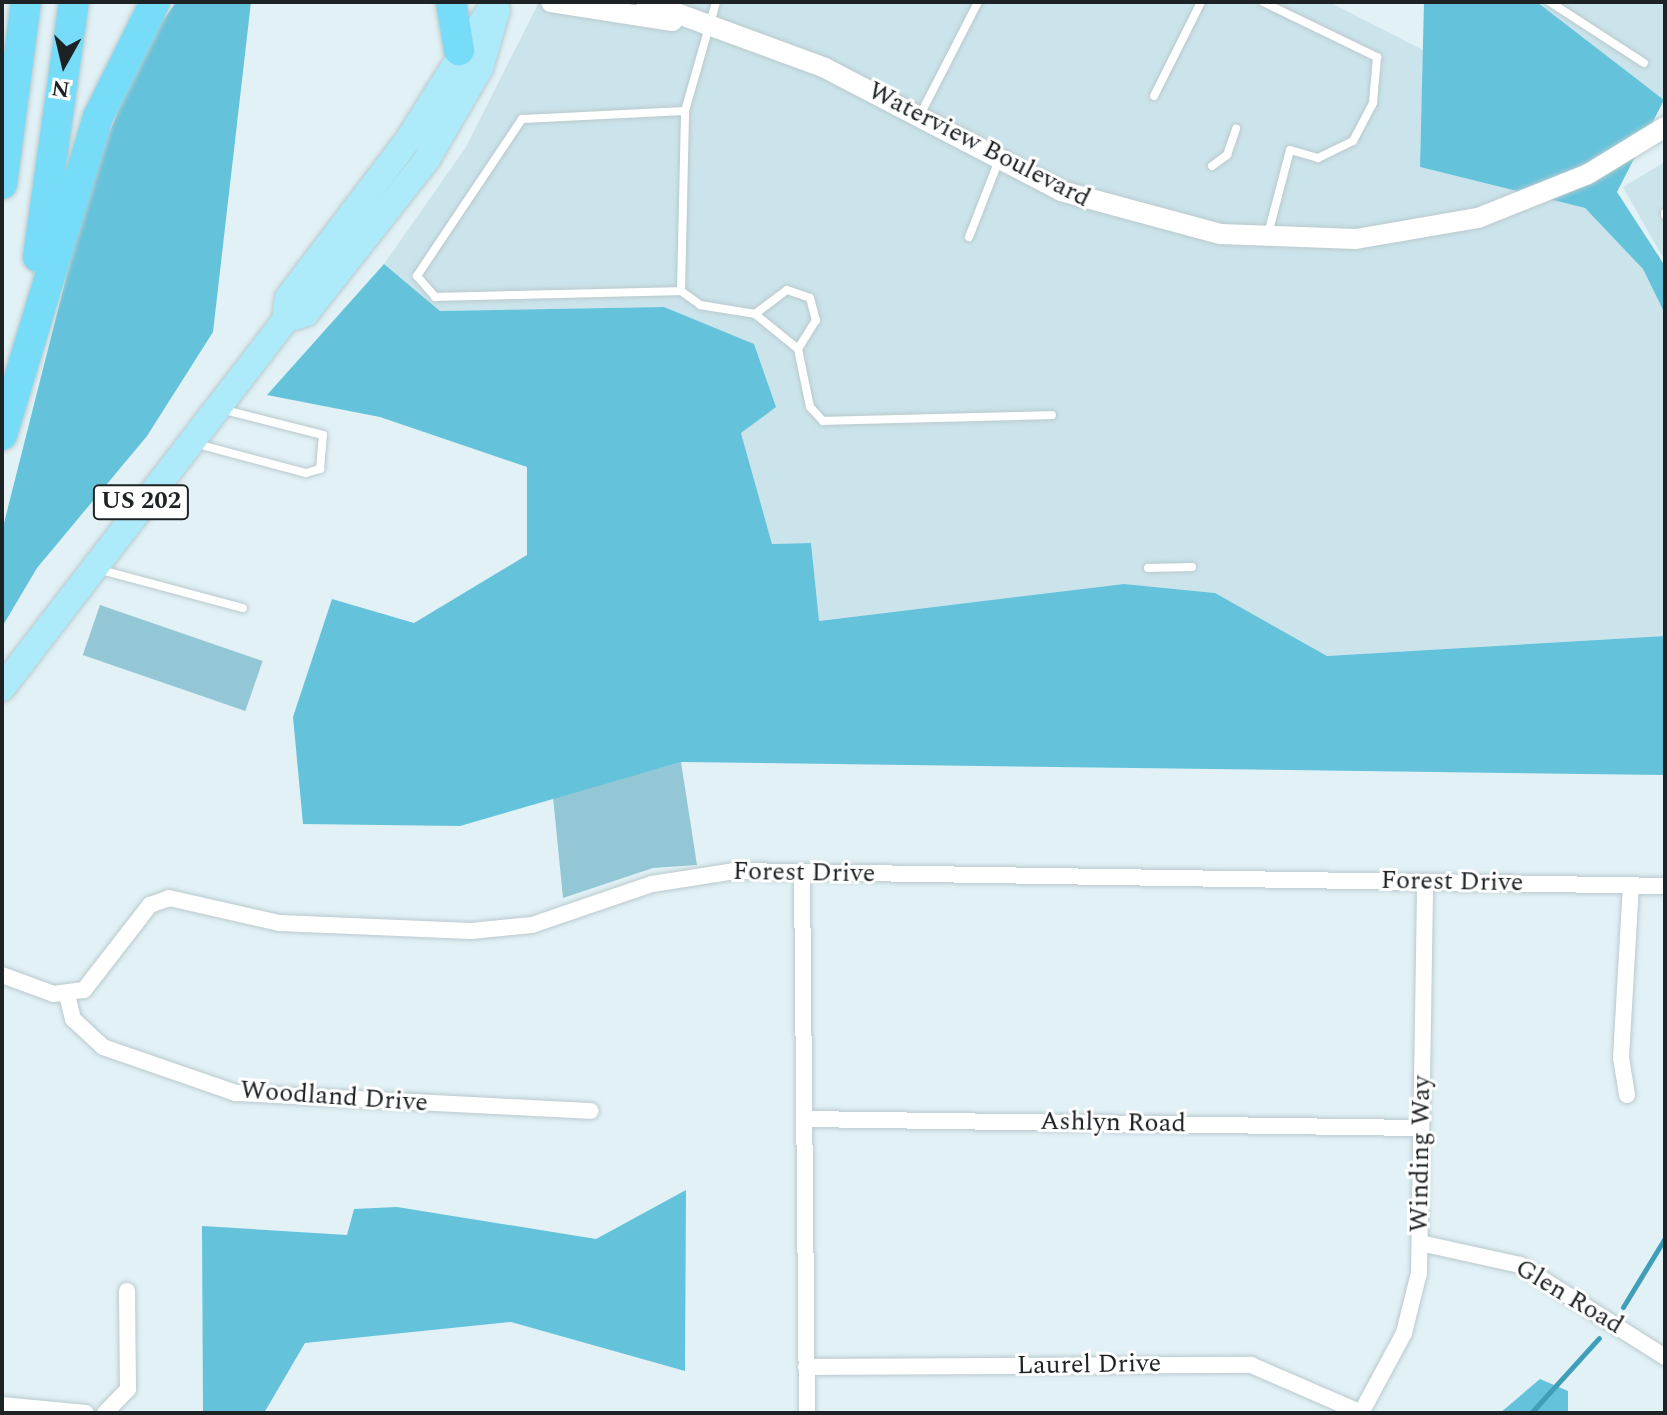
<!DOCTYPE html>
<style>
body{margin:0}
#map{position:relative;width:1667px;height:1415px;overflow:hidden;background:#e1f1f5;font-family:Spectral,serif}
div>[style]{position:absolute}
.built>*{inset:0;background:#cbe4eb}
.green>*{inset:0;background:#93c7d6;transform-origin:0 0}
.forest>*{inset:0;background:#65c2db}
.stream>*{height:5px;margin:-2.5px;padding:0 2.5px;transform-origin:2.5px;border-radius:2.5px;background:#409fb8}
.roads{filter:drop-shadow(0 0 2px #b9c9cd) drop-shadow(0 0 2px #b9c9cd)}
.service>*{height:8px;margin:-4px;padding:0 4px;transform-origin:4px;border-radius:4px;background:#fff}
.minor>*{height:16px;margin:-8px;padding:0 8px;transform-origin:8px;border-radius:8px;background:#fff}
.tertiary>*{height:20px;margin:-10px;padding:0 10px;transform-origin:10px;border-radius:10px;background:#fff}
.primary>*{height:26px;margin:-13px;padding:0 13px;transform-origin:13px;border-radius:13px;background:#adeafa}
.motorway>*{height:30px;margin:-15px;padding:0 15px;transform-origin:15px;border-radius:15px;background:#77dcf7}
span{translate:-50% -50%;white-space:nowrap;text-align:center;line-height:1.15;-webkit-text-stroke:6px #fff;paint-order:stroke}
.shield-label span{padding:2px 6px;background:#fff;border:2px solid;border-radius:6px;-webkit-text-stroke-width:0}
.shield-label{font-size:24px;color:#1d2224;font-weight:700}
.street-label{font-size:26px;color:#1d2224}
.frame{position:absolute;inset:0;border:4px solid #1d2224;pointer-events:none}
.north{position:absolute;left:24px;top:24px;width:80px;height:80px;-webkit-text-stroke:6px #fff;paint-order:stroke;rotate:188deg;font-size:22px;font-weight:700;line-height:32px;text-align:center;color:#1d2224}
.north::after{content:'';display:block;margin:auto;width:28px;height:36px;background:#1d2224;clip-path:polygon(50% 0,100% 100%,50% 72%,0 100%)}
</style>
<div id="map">
<div class="built">
<i style="clip-path:polygon(539px 2px,1329px 2px,1423px 50px,1420px 167px,1585px 208px,1643px 269px,1665px 314px,1665px 636px,1327px 656px,1215px 593px,1124px 584px,818px 621px,811px 543px,772px 544px,741px 433px,776px 406px,664px 307px,440px 311px,384px 264px,466px 147px)"></i>
<i style="clip-path:polygon(1537px 2px,1665px 2px,1665px 98px,1664px 100px)"></i>
<i style="clip-path:polygon(1665px 162px,1665px 261px,1623px 187px)"></i>
</div>
<div class="green">
<i style="left:100px;top:605px;width:172px;height:53px;rotate:19deg"></i>
<i style="clip-path:polygon(681px 762px,697px 865px,653px 868px,563px 898px,553px 797px)"></i>
</div>
<div class="forest">
<i style="clip-path:polygon(176px 2px,251px 2px,213px 332px,147px 436px,37px 568px,2px 627px,2px 531px,91px 179px,142px 50px)"></i>
<i style="clip-path:polygon(1424px 2px,1537px 2px,1664px 100px,1617px 192px,1665px 266px,1665px 314px,1643px 269px,1585px 208px,1420px 167px)"></i>
<i style="clip-path:polygon(384px 264px,440px 311px,664px 307px,754px 344px,776px 407px,741px 433px,772px 544px,811px 543px,819px 621px,1124px 584px,1215px 593px,1327px 656px,1665px 636px,1665px 775px,681px 762px,460px 826px,303px 824px,293px 717px,332px 599px,414px 623px,527px 555px,527px 467px,380px 417px,267px 395px)"></i>
<i style="clip-path:polygon(686px 1190px,685px 1371px,511px 1322px,305px 1343px,264px 1413px,203px 1413px,202px 1226px,347px 1235px,354px 1209px,397px 1207px,596px 1239px)"></i>
<i style="clip-path:polygon(1540px 1379px,1568px 1391px,1568px 1413px,1500px 1413px)"></i>
</div>
<div class="stream">
<i style="left:1623px;top:1307px;width:81px;rotate:-58.7deg"></i>
<i style="left:1531px;top:1413px;width:101px;rotate:-47.8deg"></i>
</div>
<div class="roads">
<div class="service">
<i style="left:1263px;top:2px;width:127px;rotate:25.8deg"></i>
<i style="left:1377px;top:57px;width:46px;rotate:95deg"></i>
<i style="left:1373px;top:103px;width:43px;rotate:117.8deg"></i>
<i style="left:1353px;top:141px;width:39px;rotate:154deg"></i>
<i style="left:1318px;top:158px;width:29px;rotate:-164deg"></i>
<i style="left:1290px;top:150px;width:87px;rotate:104.7deg"></i>
<i style="left:1550px;top:2px;width:112px;rotate:33deg"></i>
<i style="left:1154px;top:96px;width:105px;rotate:-63.4deg"></i>
<i style="left:685px;top:111px;width:163px;rotate:177.2deg"></i>
<i style="left:522px;top:119px;width:189px;rotate:123.8deg"></i>
<i style="left:417px;top:276px;width:28px;rotate:49deg"></i>
<i style="left:435px;top:297px;width:246px;rotate:-1.4deg"></i>
<i style="left:681px;top:291px;width:180px;rotate:-88.7deg"></i>
<i style="left:685px;top:111px;width:113px;rotate:-74.1deg"></i>
<i style="left:920px;top:115px;width:127px;rotate:-62.8deg"></i>
<i style="left:1212px;top:166px;width:19px;rotate:-36deg"></i>
<i style="left:1227px;top:155px;width:28px;rotate:-71deg"></i>
<i style="left:1665px;top:213px;width:2px;rotate:90deg"></i>
<i style="left:969px;top:237px;width:83px;rotate:-68.7deg"></i>
<i style="left:681px;top:291px;width:24px;rotate:36deg"></i>
<i style="left:700px;top:305px;width:56px;rotate:9.3deg"></i>
<i style="left:755px;top:314px;width:55px;rotate:39.1deg"></i>
<i style="left:798px;top:349px;width:59px;rotate:78.3deg"></i>
<i style="left:810px;top:407px;width:19px;rotate:47deg"></i>
<i style="left:823px;top:421px;width:229px;rotate:-1.5deg"></i>
<i style="left:755px;top:314px;width:40px;rotate:-37deg"></i>
<i style="left:787px;top:290px;width:24px;rotate:19deg"></i>
<i style="left:810px;top:298px;width:23px;rotate:75deg"></i>
<i style="left:816px;top:320px;width:34px;rotate:122deg"></i>
<i style="left:197px;top:444px;width:113px;rotate:14.9deg"></i>
<i style="left:306px;top:473px;width:15px;rotate:-16deg"></i>
<i style="left:320px;top:469px;width:34px;rotate:-85deg"></i>
<i style="left:323px;top:435px;width:105px;rotate:-165.7deg"></i>
<i style="left:1148px;top:568px;width:44px;rotate:-1.3deg"></i>
<i style="left:97px;top:569px;width:151px;rotate:15deg"></i>
</div>
<div class="minor">
<i style="left:802px;top:873px;width:540px;rotate:89.47deg"></i>
<i style="left:2px;top:975px;width:55px;rotate:20.1deg"></i>
<i style="left:54px;top:994px;width:30px;rotate:-8deg"></i>
<i style="left:84px;top:990px;width:108px;rotate:-52.2deg"></i>
<i style="left:150px;top:905px;width:20px;rotate:-20deg"></i>
<i style="left:169px;top:898px;width:113px;rotate:12.8deg"></i>
<i style="left:279px;top:923px;width:192px;rotate:2.4deg"></i>
<i style="left:471px;top:931px;width:61px;rotate:-5.6deg"></i>
<i style="left:532px;top:925px;width:127px;rotate:-18.9deg"></i>
<i style="left:652px;top:884px;width:84px;rotate:-8.9deg"></i>
<i style="left:735px;top:871px;width:930px;rotate:0.92deg"></i>
<i style="left:67px;top:995px;width:25px;rotate:76deg"></i>
<i style="left:73px;top:1019px;width:41px;rotate:43deg"></i>
<i style="left:103px;top:1047px;width:141px;rotate:19.1deg"></i>
<i style="left:236px;top:1093px;width:355px;rotate:2.9deg"></i>
<i style="left:1627px;top:1095px;width:37px;rotate:-99deg"></i>
<i style="left:1621px;top:1058px;width:173px;rotate:-86.7deg"></i>
<i style="left:804px;top:1119px;width:617px;rotate:0.84deg"></i>
<i style="left:1420px;top:1243px;width:102px;rotate:12.4deg"></i>
<i style="left:1520px;top:1265px;width:172px;rotate:32.4deg"></i>
<i style="left:806px;top:1367px;width:445px;rotate:-0.3deg"></i>
<i style="left:1251px;top:1365px;width:121px;rotate:23.4deg"></i>
<i style="left:2px;top:1405px;width:84px;rotate:5.4deg"></i>
<i style="left:105px;top:1413px;width:33px;rotate:-46deg"></i>
<i style="left:128px;top:1389px;width:98px;rotate:-90.6deg"></i>
<i style="left:1361px;top:1413px;width:91px;rotate:-61.7deg"></i>
<i style="left:1404px;top:1333px;width:62px;rotate:-76deg"></i>
<i style="left:1419px;top:1273px;width:391px;rotate:-89.1deg"></i>
</div>
<div class="tertiary">
<i style="left:551px;top:2px;width:123px;rotate:8.9deg"></i>
<i style="left:646px;top:2px;width:191px;rotate:20.2deg"></i>
<i style="left:825px;top:68px;width:266px;rotate:27.5deg"></i>
<i style="left:1061px;top:191px;width:165px;rotate:15.1deg"></i>
<i style="left:1220px;top:234px;width:136px;rotate:2.1deg"></i>
<i style="left:1356px;top:239px;width:124px;rotate:-9.8deg"></i>
<i style="left:1478px;top:218px;width:118px;rotate:-21.8deg"></i>
<i style="left:1588px;top:174px;width:90px;rotate:-31.4deg"></i>
</div>
<div class="primary">
<i style="left:285px;top:320px;width:22px;rotate:-18deg"></i>
<i style="left:306px;top:313px;width:196px;rotate:-51.8deg"></i>
<i style="left:427px;top:159px;width:105px;rotate:-59.8deg"></i>
<i style="left:480px;top:68px;width:60px;rotate:-73.7deg"></i>
<i style="left:2px;top:688px;width:464px;rotate:-52.4deg"></i>
<i style="left:285px;top:320px;width:22px;rotate:-82deg"></i>
<i style="left:288px;top:298px;width:202px;rotate:-52.8deg"></i>
<i style="left:410px;top:137px;width:160px;rotate:-57.8deg"></i>
</div>
<div class="motorway">
<i style="left:451px;top:2px;width:49px;rotate:80.5deg"></i>
<i style="left:2px;top:184px;width:184px;rotate:-82.5deg"></i>
<i style="left:38px;top:257px;width:258px;rotate:-82deg"></i>
<i style="left:2px;top:435px;width:332px;rotate:-73.2deg"></i>
<i style="left:98px;top:117px;width:128px;rotate:-63.6deg"></i>
</div>
</div>
<div class="shield-label">
<span style="left:141px;top:502px">US 202</span>
</div>
<div class="street-label">
<span style="left:979px;top:145px;rotate:27deg">Waterview Boulevard</span>
<span style="left:804px;top:873px;rotate:1deg">Forest Drive</span>
<span style="left:1452px;top:882px;rotate:1deg">Forest Drive</span>
<span style="left:334px;top:1097px;rotate:4deg">Woodland Drive</span>
<span style="left:1113px;top:1123px;rotate:1deg">Ashlyn Road</span>
<span style="left:1421px;top:1154px;rotate:-89deg">Winding Way</span>
<span style="left:1569px;top:1297px;rotate:31deg">Glen Road</span>
<span style="left:1089px;top:1365px;rotate:-1deg">Laurel Drive</span>
</div>
<div class="frame"></div>
<div class="north">N</div>
</div>
